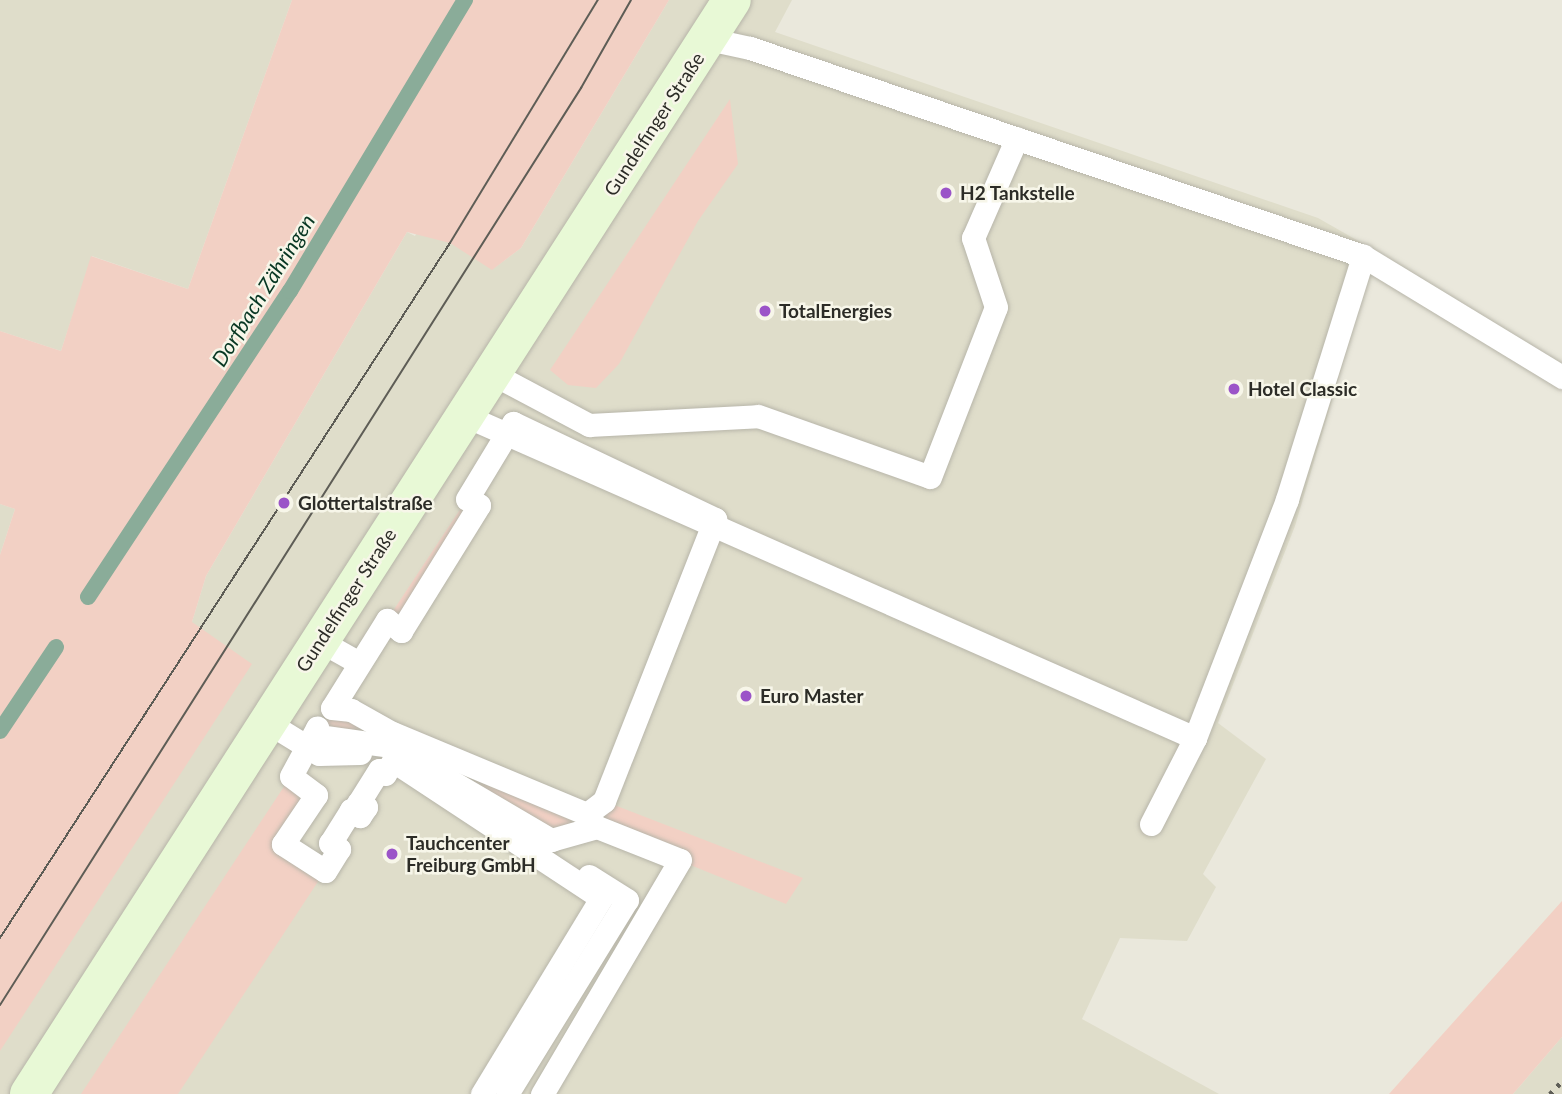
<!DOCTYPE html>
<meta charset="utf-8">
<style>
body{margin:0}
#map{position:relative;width:1562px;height:1094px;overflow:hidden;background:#eae8dc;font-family:Lato,sans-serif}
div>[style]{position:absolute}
.built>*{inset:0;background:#dfddca}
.green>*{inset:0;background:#f2d0c4}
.stream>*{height:16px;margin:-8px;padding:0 8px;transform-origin:8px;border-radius:8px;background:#8aac99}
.roads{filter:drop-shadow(0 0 2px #b7b5a9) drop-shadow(0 0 2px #b7b5a9)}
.lane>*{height:23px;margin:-11.5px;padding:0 11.5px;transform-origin:11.5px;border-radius:11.5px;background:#fff}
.secondary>*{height:38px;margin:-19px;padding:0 19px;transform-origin:19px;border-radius:19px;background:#e8f9d6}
.tram>*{height:2px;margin:-1px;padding:0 1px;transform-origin:1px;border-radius:1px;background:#5e5d56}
.rail>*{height:5px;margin-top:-2.5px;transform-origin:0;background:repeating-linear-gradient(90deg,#5e5d56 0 3.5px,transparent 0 10.5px)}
.dots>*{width:19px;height:19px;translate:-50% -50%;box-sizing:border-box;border:4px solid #f7f6e9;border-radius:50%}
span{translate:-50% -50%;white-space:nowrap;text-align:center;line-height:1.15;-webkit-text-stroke:5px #f7f6e9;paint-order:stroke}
.street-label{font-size:19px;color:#2c2c27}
.poi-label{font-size:19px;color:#2c2c27;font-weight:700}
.left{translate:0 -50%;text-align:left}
.water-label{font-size:21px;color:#083723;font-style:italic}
</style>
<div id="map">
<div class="built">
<i style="clip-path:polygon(0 0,292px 0,188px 289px,92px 256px,61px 351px,0 331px)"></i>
<i style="clip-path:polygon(546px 0,494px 268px,521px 248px,669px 0,792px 0,775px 32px,1318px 218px,1376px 251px,1295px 526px,1218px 723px,1266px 759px,1203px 874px,1216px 887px,1187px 941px,1120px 938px,1082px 1019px,1219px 1094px,0 1094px,0 860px,192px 622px,206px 576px,407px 232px,415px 236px)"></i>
<i style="clip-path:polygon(0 504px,15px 509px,0 555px)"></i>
<i style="clip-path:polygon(1562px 1037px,1562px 1094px,1513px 1094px)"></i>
</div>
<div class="green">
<i style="clip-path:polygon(292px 0,669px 0,521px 248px,492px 270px,450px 243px,407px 232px,206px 576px,192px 622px,252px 664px,0 1051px,0 555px,15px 509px,0 504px,0 331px,61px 351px,91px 256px,188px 289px)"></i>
<i style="clip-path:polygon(730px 99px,738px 164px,698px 221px,619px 364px,596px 388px,568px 385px,550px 370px)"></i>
<i style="clip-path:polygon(467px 499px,479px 505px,401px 631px,387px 620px)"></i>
<i style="clip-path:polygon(332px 708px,564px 803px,604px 801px,803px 878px,786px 904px,597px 827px,551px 840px,449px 781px,317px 728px)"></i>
<i style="clip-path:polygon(291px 776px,316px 795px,284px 844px,325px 871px,178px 1094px,81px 1094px)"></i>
<i style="clip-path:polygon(1562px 901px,1562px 1037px,1513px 1094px,1389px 1094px)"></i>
</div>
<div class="stream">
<i style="left:88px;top:597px;width:367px;rotate:-56.6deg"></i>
<i style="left:290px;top:291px;width:340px;rotate:-59deg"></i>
<i style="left:0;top:731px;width:101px;rotate:-56.3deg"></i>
</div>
<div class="roads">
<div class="lane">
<i style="left:708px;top:39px;width:43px;rotate:12.1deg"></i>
<i style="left:750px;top:48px;width:647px;rotate:18.74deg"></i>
<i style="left:1363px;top:256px;width:233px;rotate:31.3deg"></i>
<i style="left:493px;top:374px;width:109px;rotate:28deg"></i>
<i style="left:589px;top:425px;width:169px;rotate:-3deg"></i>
<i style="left:758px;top:416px;width:182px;rotate:19.5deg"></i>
<i style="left:930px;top:477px;width:182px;rotate:-68.8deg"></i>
<i style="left:996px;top:307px;width:73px;rotate:-108.4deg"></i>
<i style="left:973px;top:238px;width:109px;rotate:-66.3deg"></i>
<i style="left:466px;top:416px;width:797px;rotate:23.83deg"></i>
<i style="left:1195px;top:738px;width:256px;rotate:-68.9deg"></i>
<i style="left:1287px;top:499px;width:255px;rotate:-72.6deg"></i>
<i style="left:513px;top:423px;width:224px;rotate:25.4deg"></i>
<i style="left:715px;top:519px;width:303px;rotate:111.5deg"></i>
<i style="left:604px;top:801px;width:21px;rotate:143deg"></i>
<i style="left:587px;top:814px;width:211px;rotate:-157.4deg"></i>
<i style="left:392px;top:733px;width:47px;rotate:-150.7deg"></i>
<i style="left:351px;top:710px;width:19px;rotate:-174deg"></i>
<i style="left:332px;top:708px;width:104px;rotate:-58deg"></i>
<i style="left:387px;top:620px;width:18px;rotate:38deg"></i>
<i style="left:401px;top:631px;width:148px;rotate:-58.2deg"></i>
<i style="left:479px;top:505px;width:13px;rotate:-153deg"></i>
<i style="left:467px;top:499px;width:89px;rotate:-58.8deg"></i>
<i style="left:320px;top:641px;width:45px;rotate:29.4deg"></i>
<i style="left:267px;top:722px;width:61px;rotate:31.6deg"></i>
<i style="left:319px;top:754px;width:41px;rotate:-1.4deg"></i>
<i style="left:1151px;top:824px;width:97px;rotate:-62.9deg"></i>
<i style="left:482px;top:1094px;width:229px;rotate:-58.7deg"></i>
<i style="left:601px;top:898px;width:249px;rotate:-146.6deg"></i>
<i style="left:393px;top:761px;width:15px;rotate:122deg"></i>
<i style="left:385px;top:774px;width:7px;rotate:-146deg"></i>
<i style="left:379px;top:770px;width:39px;rotate:122deg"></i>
<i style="left:358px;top:803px;width:9px;rotate:27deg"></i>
<i style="left:366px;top:807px;width:11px;rotate:124deg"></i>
<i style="left:360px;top:816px;width:11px;rotate:-146deg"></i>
<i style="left:351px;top:810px;width:39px;rotate:122deg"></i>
<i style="left:330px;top:843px;width:11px;rotate:34deg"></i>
<i style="left:339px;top:849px;width:26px;rotate:122deg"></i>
<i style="left:325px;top:871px;width:50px;rotate:-147.3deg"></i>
<i style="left:283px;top:844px;width:59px;rotate:-56deg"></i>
<i style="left:316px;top:795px;width:31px;rotate:-143deg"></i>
<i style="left:291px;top:776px;width:55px;rotate:-61.6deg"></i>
<i style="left:317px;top:728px;width:8px;rotate:83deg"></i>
<i style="left:318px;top:736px;width:74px;rotate:7.8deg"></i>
<i style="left:391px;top:746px;width:186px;rotate:30.4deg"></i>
<i style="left:551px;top:840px;width:48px;rotate:-15.8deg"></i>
<i style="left:597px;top:827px;width:89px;rotate:21.7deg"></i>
<i style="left:680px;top:860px;width:272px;rotate:120.5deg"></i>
<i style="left:507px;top:1094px;width:228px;rotate:-58.3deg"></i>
<i style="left:627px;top:900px;width:45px;rotate:-147.7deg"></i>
</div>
<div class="secondary">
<i style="left:29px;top:1094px;width:1300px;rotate:-57.28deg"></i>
</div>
</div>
<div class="tram">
<i style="left:0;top:938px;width:828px;rotate:-57.08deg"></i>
<i style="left:450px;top:243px;width:285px;rotate:-58.7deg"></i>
<i style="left:0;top:1005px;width:1086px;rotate:-57.64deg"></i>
<i style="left:581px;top:88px;width:101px;rotate:-60.4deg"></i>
</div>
<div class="rail">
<i style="left:1550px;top:1094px;width:18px;rotate:-47deg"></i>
</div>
<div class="dots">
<i style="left:946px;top:193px;background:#9b54c8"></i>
<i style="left:765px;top:311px;background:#9b54c8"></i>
<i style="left:1234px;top:389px;background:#9b54c8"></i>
<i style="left:284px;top:503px;background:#9b54c8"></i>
<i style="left:746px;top:696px;background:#9b54c8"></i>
<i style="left:392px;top:854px;background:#9b54c8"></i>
</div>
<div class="street-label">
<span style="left:654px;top:124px;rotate:-57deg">Gundelfinger Straße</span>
<span style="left:346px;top:600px;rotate:-57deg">Gundelfinger Straße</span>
</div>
<div class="poi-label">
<span class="left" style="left:960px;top:193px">H2 Tankstelle</span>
<span class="left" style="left:779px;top:311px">TotalEnergies</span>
<span class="left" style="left:1248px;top:389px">Hotel Classic</span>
<span class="left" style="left:298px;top:503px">Glottertalstraße</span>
<span class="left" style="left:760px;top:696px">Euro Master</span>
<span class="left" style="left:406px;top:854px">Tauchcenter<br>Freiburg GmbH</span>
</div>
<div class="water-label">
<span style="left:263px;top:290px;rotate:-58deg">Dorfbach Zähringen</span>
</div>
</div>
